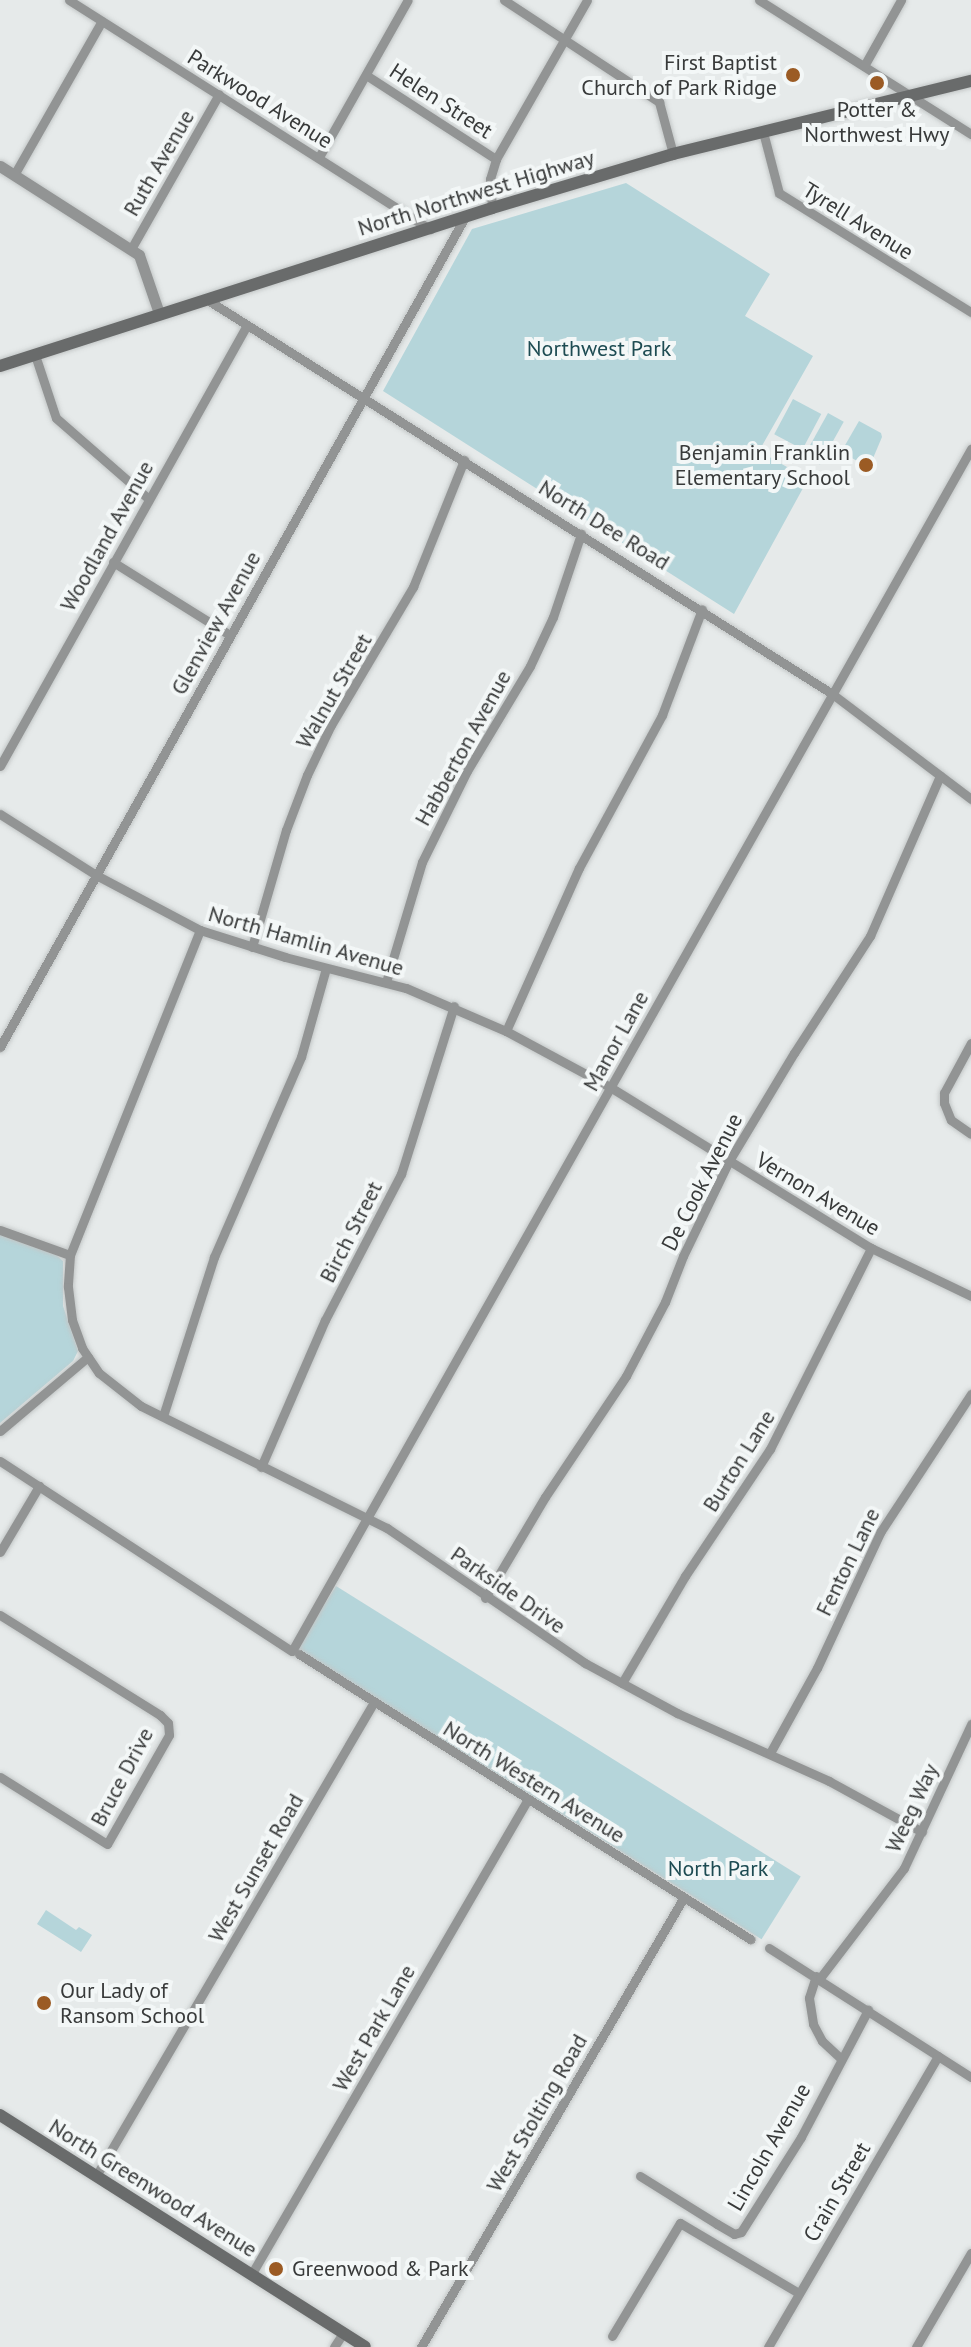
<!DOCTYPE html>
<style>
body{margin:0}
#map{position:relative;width:971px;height:2347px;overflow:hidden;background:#e6eaea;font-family:"PT Sans",sans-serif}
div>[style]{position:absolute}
.green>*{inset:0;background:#b5d5da;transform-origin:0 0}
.roads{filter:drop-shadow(0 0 2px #c3c7c7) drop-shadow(0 0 2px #c3c7c7)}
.minor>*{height:9px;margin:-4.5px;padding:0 4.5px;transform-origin:4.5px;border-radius:4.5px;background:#929494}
.tertiary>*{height:11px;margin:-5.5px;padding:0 5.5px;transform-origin:5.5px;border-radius:5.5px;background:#929494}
.secondary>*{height:12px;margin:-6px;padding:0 6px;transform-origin:6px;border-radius:6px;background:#696b6b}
.dots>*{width:22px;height:22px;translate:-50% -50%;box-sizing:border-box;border:4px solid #f3f7f7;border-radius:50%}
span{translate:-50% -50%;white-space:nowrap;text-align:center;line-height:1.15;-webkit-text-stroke:8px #f3f7f7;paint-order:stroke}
.poi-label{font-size:22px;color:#383a3a}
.right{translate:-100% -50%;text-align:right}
.left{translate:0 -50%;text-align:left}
.street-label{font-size:22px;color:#383a3a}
.park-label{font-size:22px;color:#1d4b52}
</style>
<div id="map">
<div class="green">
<i style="clip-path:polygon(626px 183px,770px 274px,745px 316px,813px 356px,759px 451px,808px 479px,734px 614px,383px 391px,472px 229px)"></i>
<i style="left:793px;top:399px;width:32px;height:40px;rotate:28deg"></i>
<i style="left:828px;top:413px;width:18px;height:49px;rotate:29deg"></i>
<i style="clip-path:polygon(859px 421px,881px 433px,882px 437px,871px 463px,865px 465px,844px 454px,844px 447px)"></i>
<i style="clip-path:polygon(0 1235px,56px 1255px,63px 1261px,63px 1306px,78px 1351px,73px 1361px,0 1423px)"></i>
<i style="left:336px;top:1586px;width:548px;height:74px;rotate:32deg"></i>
<i style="clip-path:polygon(46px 1910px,76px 1930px,79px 1927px,92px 1935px,81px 1952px,37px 1924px)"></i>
</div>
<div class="roads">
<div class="minor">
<i style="left:69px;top:0;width:428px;rotate:32.4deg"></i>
<i style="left:504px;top:0;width:186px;rotate:33.3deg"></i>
<i style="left:659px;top:102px;width:54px;rotate:74.9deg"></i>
<i style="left:759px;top:0;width:251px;rotate:32.3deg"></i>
<i style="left:864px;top:66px;width:76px;rotate:-60.7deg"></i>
<i style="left:366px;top:75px;width:155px;rotate:32.9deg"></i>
<i style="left:763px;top:132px;width:63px;rotate:75.3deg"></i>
<i style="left:779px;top:193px;width:226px;rotate:31.8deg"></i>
<i style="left:319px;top:157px;width:180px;rotate:-60.5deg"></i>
<i style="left:14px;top:175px;width:177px;rotate:-60.3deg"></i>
<i style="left:492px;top:208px;width:29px;rotate:-94deg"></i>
<i style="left:490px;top:179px;width:21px;rotate:-73deg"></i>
<i style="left:496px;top:159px;width:183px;rotate:-60.2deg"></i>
<i style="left:131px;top:249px;width:178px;rotate:-60.4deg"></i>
<i style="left:206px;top:299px;width:739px;rotate:32.23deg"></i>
<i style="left:831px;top:693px;width:176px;rotate:37.1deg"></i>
<i style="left:35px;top:355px;width:66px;rotate:71.6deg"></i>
<i style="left:56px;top:418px;width:123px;rotate:41.1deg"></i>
<i style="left:113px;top:562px;width:138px;rotate:32deg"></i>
<i style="left:0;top:766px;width:505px;rotate:-60.75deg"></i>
<i style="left:0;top:814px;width:114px;rotate:32.4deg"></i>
<i style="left:96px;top:875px;width:118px;rotate:27.9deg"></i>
<i style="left:200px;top:930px;width:89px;rotate:17.6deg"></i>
<i style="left:285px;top:957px;width:125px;rotate:14.4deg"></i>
<i style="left:406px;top:988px;width:109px;rotate:23.3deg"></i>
<i style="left:506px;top:1031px;width:118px;rotate:28.3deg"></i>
<i style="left:610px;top:1087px;width:307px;rotate:31.7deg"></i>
<i style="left:871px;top:1248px;width:111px;rotate:25.6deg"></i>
<i style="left:200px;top:930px;width:350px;rotate:111.8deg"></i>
<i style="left:70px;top:1255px;width:32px;rotate:94deg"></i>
<i style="left:68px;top:1287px;width:33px;rotate:83deg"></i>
<i style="left:72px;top:1320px;width:30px;rotate:70deg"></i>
<i style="left:82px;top:1348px;width:30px;rotate:56deg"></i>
<i style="left:99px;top:1373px;width:53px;rotate:38.2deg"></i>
<i style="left:141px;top:1406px;width:275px;rotate:26.4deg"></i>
<i style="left:387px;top:1528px;width:240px;rotate:34.3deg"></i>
<i style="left:585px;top:1663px;width:105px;rotate:28.5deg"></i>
<i style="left:677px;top:1713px;width:167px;rotate:24.1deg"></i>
<i style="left:829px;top:1781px;width:106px;rotate:28.7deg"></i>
<i style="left:252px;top:947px;width:122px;rotate:-73.8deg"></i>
<i style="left:286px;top:830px;width:59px;rotate:-69.1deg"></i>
<i style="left:307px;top:775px;width:55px;rotate:-64.4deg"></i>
<i style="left:331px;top:725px;width:161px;rotate:-59.3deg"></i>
<i style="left:413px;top:587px;width:137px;rotate:-68.1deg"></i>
<i style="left:386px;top:982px;width:125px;rotate:-73.3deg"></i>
<i style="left:422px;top:862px;width:102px;rotate:-63.7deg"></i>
<i style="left:467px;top:771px;width:122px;rotate:-59deg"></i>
<i style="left:530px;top:666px;width:54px;rotate:-64.9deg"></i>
<i style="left:553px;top:617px;width:88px;rotate:-71.4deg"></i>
<i style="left:506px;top:1031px;width:179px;rotate:-65.9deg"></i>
<i style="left:579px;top:868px;width:174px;rotate:-61.5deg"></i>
<i style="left:662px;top:715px;width:113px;rotate:-69.3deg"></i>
<i style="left:971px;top:1043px;width:57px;rotate:118.4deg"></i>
<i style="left:944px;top:1093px;width:10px;rotate:90deg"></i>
<i style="left:944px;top:1103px;width:18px;rotate:68deg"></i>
<i style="left:951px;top:1120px;width:24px;rotate:35deg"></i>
<i style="left:0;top:1047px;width:951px;rotate:-60.74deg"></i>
<i style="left:0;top:1230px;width:74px;rotate:19.7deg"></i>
<i style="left:163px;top:1416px;width:167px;rotate:-72.2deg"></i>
<i style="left:214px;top:1257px;width:218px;rotate:-66.5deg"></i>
<i style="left:301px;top:1057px;width:92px;rotate:-74.3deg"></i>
<i style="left:0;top:1431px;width:115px;rotate:-40.1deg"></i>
<i style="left:0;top:1461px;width:348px;rotate:33.1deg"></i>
<i style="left:292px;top:1651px;width:1381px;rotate:-60.54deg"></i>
<i style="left:261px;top:1467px;width:160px;rotate:-66.5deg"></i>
<i style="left:325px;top:1320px;width:165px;rotate:-62.5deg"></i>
<i style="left:401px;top:1174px;width:176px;rotate:-72.5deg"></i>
<i style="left:0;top:1552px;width:77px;rotate:-59.4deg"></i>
<i style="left:485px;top:1598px;width:117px;rotate:-59.3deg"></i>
<i style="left:545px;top:1497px;width:146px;rotate:-56.2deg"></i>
<i style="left:626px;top:1376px;width:84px;rotate:-62.2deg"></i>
<i style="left:665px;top:1302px;width:49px;rotate:-68.6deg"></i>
<i style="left:683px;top:1256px;width:106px;rotate:-64.2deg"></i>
<i style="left:729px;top:1161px;width:126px;rotate:-59deg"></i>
<i style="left:794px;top:1053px;width:140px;rotate:-57deg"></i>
<i style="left:870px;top:936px;width:175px;rotate:-66.4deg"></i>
<i style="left:0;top:1615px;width:189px;rotate:32deg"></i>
<i style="left:160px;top:1715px;width:11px;rotate:45deg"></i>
<i style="left:168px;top:1723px;width:12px;rotate:85deg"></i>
<i style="left:169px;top:1735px;width:125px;rotate:119.6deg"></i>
<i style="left:107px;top:1844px;width:126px;rotate:-147.9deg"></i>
<i style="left:299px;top:1654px;width:534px;rotate:32.29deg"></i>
<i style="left:622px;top:1683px;width:124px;rotate:-59.5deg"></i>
<i style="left:685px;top:1576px;width:153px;rotate:-56.2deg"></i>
<i style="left:770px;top:1449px;width:225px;rotate:-63.3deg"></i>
<i style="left:770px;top:1753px;width:97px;rotate:-61.1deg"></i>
<i style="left:817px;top:1668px;width:151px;rotate:-65deg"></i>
<i style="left:881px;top:1531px;width:164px;rotate:-56.7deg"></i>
<i style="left:769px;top:1948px;width:240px;rotate:32.6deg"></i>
<i style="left:816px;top:1976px;width:23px;rotate:108deg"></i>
<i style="left:809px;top:1998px;width:26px;rotate:81deg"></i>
<i style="left:813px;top:2024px;width:19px;rotate:62deg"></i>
<i style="left:822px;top:2041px;width:25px;rotate:43deg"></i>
<i style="left:820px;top:1978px;width:138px;rotate:-52.6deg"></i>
<i style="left:904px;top:1868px;width:159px;rotate:-65deg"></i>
<i style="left:96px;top:2176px;width:550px;rotate:-59.61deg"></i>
<i style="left:640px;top:2176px;width:91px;rotate:31.9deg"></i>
<i style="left:717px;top:2224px;width:20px;rotate:30deg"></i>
<i style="left:734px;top:2234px;width:7px;rotate:-16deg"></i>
<i style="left:741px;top:2232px;width:112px;rotate:-57.7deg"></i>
<i style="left:801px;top:2137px;width:144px;rotate:-62.2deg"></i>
<i style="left:251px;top:2275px;width:551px;rotate:-59.8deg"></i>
<i style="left:612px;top:2336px;width:132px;rotate:-59deg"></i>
<i style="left:680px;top:2223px;width:138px;rotate:30.5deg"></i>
<i style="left:334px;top:2347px;width:17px;rotate:-57deg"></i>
<i style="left:421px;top:2347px;width:521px;rotate:-59.7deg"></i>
<i style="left:768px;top:2347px;width:337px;rotate:-59.7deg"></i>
<i style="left:916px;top:2347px;width:109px;rotate:-59.7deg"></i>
</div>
<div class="tertiary">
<i style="left:0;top:166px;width:165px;rotate:32.6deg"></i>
<i style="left:139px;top:255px;width:61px;rotate:71deg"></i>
</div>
<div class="secondary">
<i style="left:0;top:366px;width:517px;rotate:-17.8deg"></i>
<i style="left:492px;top:208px;width:189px;rotate:-16.6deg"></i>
<i style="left:673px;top:154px;width:307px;rotate:-13.8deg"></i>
<i style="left:0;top:2115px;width:432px;rotate:32.4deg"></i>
</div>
</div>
<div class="dots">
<i style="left:793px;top:75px;background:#9b5b24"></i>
<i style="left:877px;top:83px;background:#9b5b24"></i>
<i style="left:866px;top:465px;background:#9b5b24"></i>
<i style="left:44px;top:2003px;background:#9b5b24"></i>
<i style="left:276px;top:2269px;background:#9b5b24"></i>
</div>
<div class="poi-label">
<span class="right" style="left:777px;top:75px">First Baptist<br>Church of Park Ridge</span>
<span style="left:877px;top:122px">Potter &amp;<br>Northwest Hwy</span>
<span class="right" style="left:850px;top:465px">Benjamin Franklin<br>Elementary School</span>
<span class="left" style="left:60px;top:2003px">Our Lady of<br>Ransom School</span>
<span class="left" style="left:292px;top:2269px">Greenwood &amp; Park</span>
</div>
<div class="street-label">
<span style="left:260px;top:99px;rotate:32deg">Parkwood Avenue</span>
<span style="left:441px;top:101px;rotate:33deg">Helen Street</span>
<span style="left:159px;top:163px;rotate:-60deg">Ruth Avenue</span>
<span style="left:476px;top:193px;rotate:-17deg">North Northwest Highway</span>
<span style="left:858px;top:221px;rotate:32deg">Tyrell Avenue</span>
<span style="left:604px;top:525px;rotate:32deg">North Dee Road</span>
<span style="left:107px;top:536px;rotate:-61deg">Woodland Avenue</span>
<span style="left:216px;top:623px;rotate:-61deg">Glenview Avenue</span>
<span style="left:334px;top:691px;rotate:-60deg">Walnut Street</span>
<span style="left:463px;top:748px;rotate:-61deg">Habberton Avenue</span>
<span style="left:306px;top:941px;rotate:16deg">North Hamlin Avenue</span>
<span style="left:616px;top:1041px;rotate:-61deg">Manor Lane</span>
<span style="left:702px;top:1182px;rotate:-63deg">De Cook Avenue</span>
<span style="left:818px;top:1194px;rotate:31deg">Vernon Avenue</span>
<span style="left:351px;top:1232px;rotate:-63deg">Birch Street</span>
<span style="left:739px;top:1461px;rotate:-58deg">Burton Lane</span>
<span style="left:848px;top:1562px;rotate:-64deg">Fenton Lane</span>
<span style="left:508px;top:1590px;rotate:35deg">Parkside Drive</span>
<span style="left:122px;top:1777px;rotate:-62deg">Bruce Drive</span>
<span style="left:534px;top:1782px;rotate:32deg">North Western Avenue</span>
<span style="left:912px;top:1808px;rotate:-65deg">Weeg Way</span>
<span style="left:256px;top:1868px;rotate:-60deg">West Sunset Road</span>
<span style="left:374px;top:2028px;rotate:-60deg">West Park Lane</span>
<span style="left:537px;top:2113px;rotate:-60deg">West Stolting Road</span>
<span style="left:769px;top:2147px;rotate:-60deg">Lincoln Avenue</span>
<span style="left:153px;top:2188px;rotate:32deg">North Greenwood Avenue</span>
<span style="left:837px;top:2192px;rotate:-60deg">Crain Street</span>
</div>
<div class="park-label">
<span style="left:599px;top:349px">Northwest Park</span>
<span style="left:718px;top:1869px">North Park</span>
</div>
</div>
